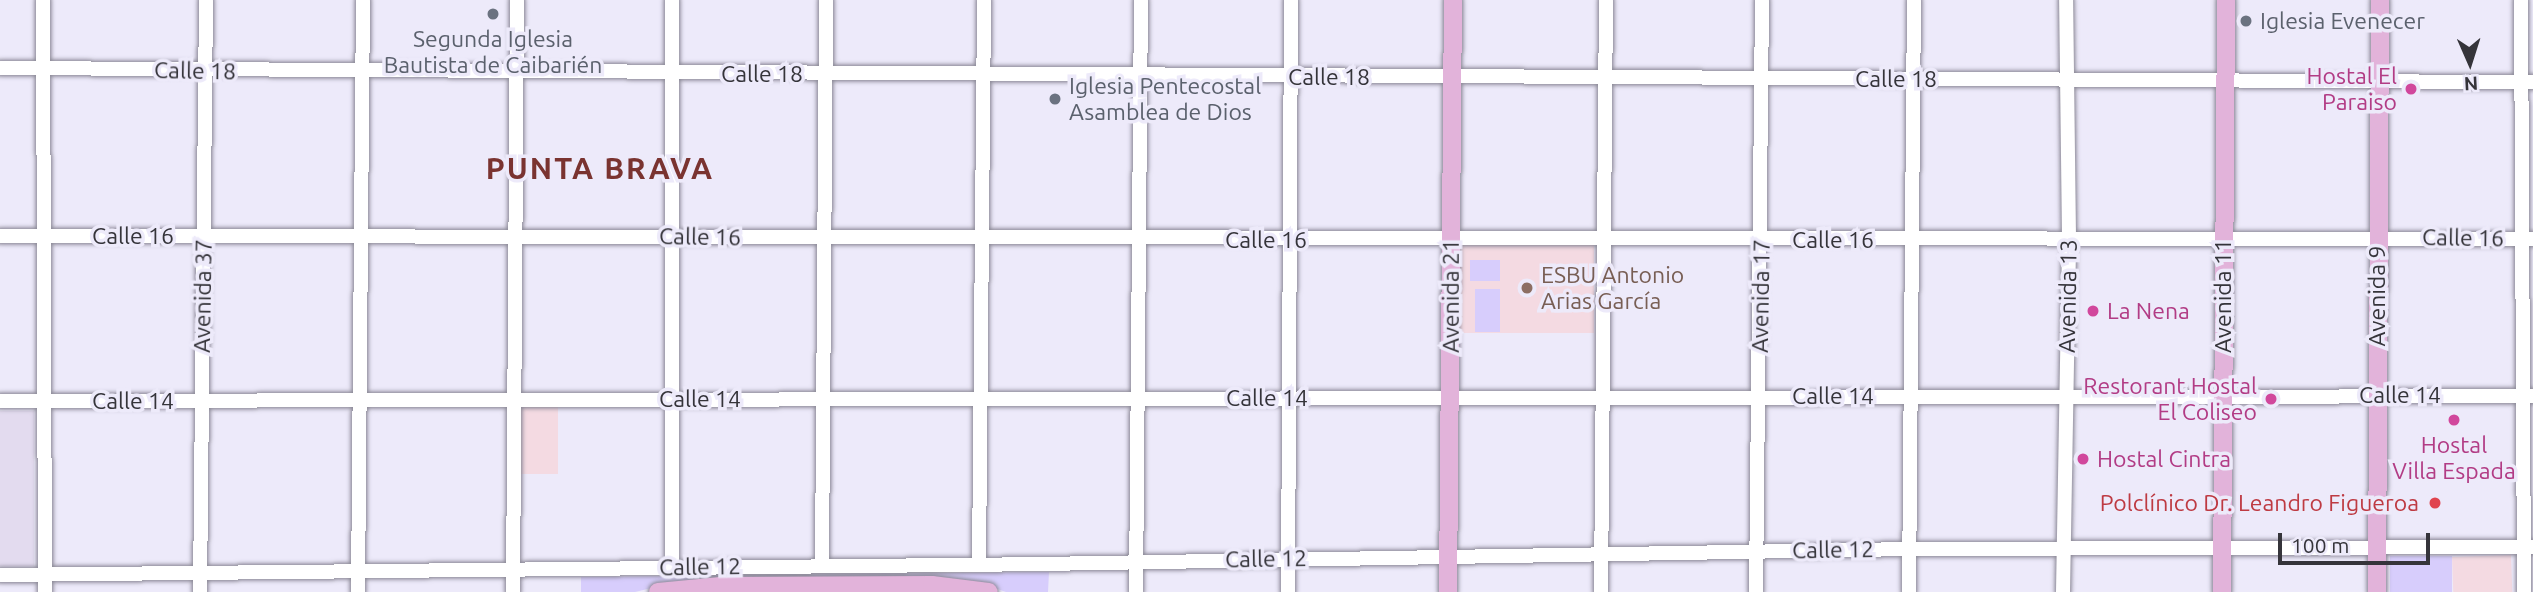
<!DOCTYPE html>
<meta charset="utf-8">
<style>
body{margin:0}
#map{position:relative;width:2533px;height:592px;overflow:hidden;background:#edeafa;font-family:Ubuntu,sans-serif}
div>[style]{position:absolute}
.education>*{inset:0;background:#f4dae2;transform-origin:0 0}
.medical>*{inset:0;background:#e3dbef;transform-origin:0 0}
.green>*{inset:0;background:#d7cdfc;transform-origin:0 0}
.roads{filter:drop-shadow(0 0 2px #8c8997) drop-shadow(0 0 2px #8c8997)}
.minor>*{height:14px;margin:-7px;padding:0 7px;transform-origin:7px;border-radius:7px;background:#fff}
.major>*{height:18px;margin:-9px;padding:0 9px;transform-origin:9px;border-radius:9px;background:#e2b3da}
.dots>*{width:19px;height:19px;translate:-50% -50%;box-sizing:border-box;border:4px solid #edeafa;border-radius:50%}
span{translate:-50% -50%;white-space:nowrap;text-align:center;line-height:1.15;-webkit-text-stroke:7px #edeafa;paint-order:stroke}
.worship-label{font-size:23px;color:#5b616d}
.left{translate:0 -50%;text-align:left}
.street-label{font-size:23px;color:#35343a}
.hotel-label{font-size:23px;color:#b23c85}
.right{translate:-100% -50%;text-align:right}
.education-label{font-size:23px;color:#785e54}
.health-label{font-size:23px;color:#be3a42}
.district-label{font-size:30px;color:#7a3330;font-weight:700;letter-spacing:2px}
.north{position:absolute;left:2435px;top:28px;width:70px;height:70px;-webkit-text-stroke:5px #edeafa;paint-order:stroke;rotate:177deg;font-size:19px;font-weight:700;line-height:28px;text-align:center;color:#35343a}
.north::after{content:'';display:block;margin:auto;width:24px;height:32px;background:#35343a;clip-path:polygon(50% 0,100% 100%,50% 72%,0 100%)}
.scale{position:absolute;left:2278px;top:533px;width:152px;height:32px;box-sizing:border-box;border:4px solid #35343a;border-top:0;padding-left:9px;font-size:21px;line-height:24px;white-space:nowrap;color:#35343a;-webkit-text-stroke:5px #edeafa;paint-order:stroke}
</style>
<div id="map">
<div class="education">
<i style="left:1459px;top:244px;width:135px;height:89px"></i>
<i style="left:521px;top:407px;width:37px;height:67px"></i>
<i style="left:2511px;top:555px;width:37px;height:59px;rotate:88deg"></i>
</div>
<div class="medical">
<i style="left:0;top:411px;width:34px;height:155px"></i>
</div>
<div class="green">
<i style="left:1470px;top:260px;width:30px;height:21px"></i>
<i style="left:1475px;top:289px;width:25px;height:43px"></i>
<i style="left:2390px;top:556px;width:62px;height:36px"></i>
<i style="clip-path:polygon(1049px 572px,1048px 592px,1006px 592px,983px 584px,668px 584px,635px 592px,581px 592px,581px 577px)"></i>
</div>
<div class="roads">
<div class="minor">
<i style="left:43px;top:0;width:592px;rotate:89.81deg"></i>
<i style="left:672px;top:0;width:568px;rotate:90deg"></i>
<i style="left:2521px;top:0;width:592px;rotate:89.71deg"></i>
<i style="left:0;top:68px;width:2533px;rotate:0.32deg"></i>
<i style="left:0;top:236px;width:2533px;rotate:0.07deg"></i>
<i style="left:0;top:401px;width:2533px;rotate:-0.11deg"></i>
<i style="left:822px;top:565px;width:565px;rotate:-89.59deg"></i>
<i style="left:979px;top:565px;width:565px;rotate:-89.49deg"></i>
<i style="left:0;top:575px;width:1042px;rotate:-0.6deg"></i>
<i style="left:1042px;top:564px;width:868px;rotate:-0.99deg"></i>
<i style="left:1910px;top:549px;width:623px;rotate:-0.18deg"></i>
<i style="left:200px;top:592px;width:592px;rotate:-89.42deg"></i>
<i style="left:358px;top:592px;width:592px;rotate:-89.52deg"></i>
<i style="left:513px;top:592px;width:592px;rotate:-89.61deg"></i>
<i style="left:1136px;top:592px;width:592px;rotate:-89.52deg"></i>
<i style="left:1288px;top:592px;width:592px;rotate:-89.71deg"></i>
<i style="left:1601px;top:592px;width:592px;rotate:-89.52deg"></i>
<i style="left:1756px;top:592px;width:592px;rotate:-89.42deg"></i>
<i style="left:1909px;top:592px;width:592px;rotate:-89.52deg"></i>
<i style="left:2063px;top:592px;width:355px;rotate:-89deg"></i>
<i style="left:2069px;top:237px;width:237px;rotate:-90.7deg"></i>
</div>
<div class="major">
<i style="left:658px;top:592px;width:63px;rotate:-5.4deg"></i>
<i style="left:721px;top:586px;width:211px;rotate:-0.3deg"></i>
<i style="left:932px;top:585px;width:57px;rotate:7deg"></i>
<i style="left:1448px;top:592px;width:592px;rotate:-89.52deg"></i>
<i style="left:2222px;top:592px;width:592px;rotate:-89.61deg"></i>
<i style="left:2377px;top:592px;width:592px;rotate:-89.71deg"></i>
</div>
</div>
<div class="dots">
<i style="left:493px;top:14px;background:#6b7280"></i>
<i style="left:2246px;top:21px;background:#6b7280"></i>
<i style="left:2411px;top:89px;background:#d1479c"></i>
<i style="left:1055px;top:99px;background:#6b7280"></i>
<i style="left:1527px;top:288px;background:#8d6e63"></i>
<i style="left:2093px;top:311px;background:#d1479c"></i>
<i style="left:2271px;top:399px;background:#d1479c"></i>
<i style="left:2454px;top:420px;background:#d1479c"></i>
<i style="left:2083px;top:459px;background:#d1479c"></i>
<i style="left:2435px;top:503px;background:#e0444e"></i>
</div>
<div class="worship-label">
<span class="left" style="left:2260px;top:21px">Iglesia Evenecer</span>
<span style="left:493px;top:52px">Segunda Iglesia<br>Bautista de Caibarién</span>
<span class="left" style="left:1069px;top:99px">Iglesia Pentecostal<br>Asamblea de Dios</span>
</div>
<div class="street-label">
<span style="left:195px;top:71px;rotate:1deg">Calle 18</span>
<span style="left:762px;top:74px">Calle 18</span>
<span style="left:1329px;top:77px">Calle 18</span>
<span style="left:1896px;top:79px">Calle 18</span>
<span style="left:133px;top:236px">Calle 16</span>
<span style="left:700px;top:237px;rotate:1deg">Calle 16</span>
<span style="left:2463px;top:238px;rotate:1deg">Calle 16</span>
<span style="left:1266px;top:240px">Calle 16</span>
<span style="left:1833px;top:240px">Calle 16</span>
<span style="left:203px;top:296px;rotate:-89deg">Avenida 37</span>
<span style="left:1451px;top:296px;rotate:-90deg">Avenida 21</span>
<span style="left:1761px;top:296px;rotate:-89deg">Avenida 17</span>
<span style="left:2068px;top:296px;rotate:-89deg">Avenida 13</span>
<span style="left:2223px;top:296px;rotate:-90deg">Avenida 11</span>
<span style="left:2377px;top:296px;rotate:-90deg">Avenida 9</span>
<span style="left:2400px;top:395px">Calle 14</span>
<span style="left:1833px;top:396px">Calle 14</span>
<span style="left:1267px;top:398px">Calle 14</span>
<span style="left:700px;top:399px">Calle 14</span>
<span style="left:133px;top:401px">Calle 14</span>
<span style="left:1833px;top:550px;rotate:-1deg">Calle 12</span>
<span style="left:1266px;top:559px;rotate:-1deg">Calle 12</span>
<span style="left:700px;top:567px;rotate:-1deg">Calle 12</span>
</div>
<div class="hotel-label">
<span class="right" style="left:2397px;top:89px">Hostal El<br>Paraiso</span>
<span class="left" style="left:2107px;top:311px">La Nena</span>
<span class="right" style="left:2257px;top:399px">Restorant Hostal<br>El Coliseo</span>
<span style="left:2454px;top:458px">Hostal<br>Villa Espada</span>
<span class="left" style="left:2097px;top:459px">Hostal Cintra</span>
</div>
<div class="education-label">
<span class="left" style="left:1541px;top:288px">ESBU Antonio<br>Arias García</span>
</div>
<div class="health-label">
<span class="right" style="left:2419px;top:503px">Polclínico Dr. Leandro Figueroa</span>
</div>
<div class="district-label">
<span style="left:600px;top:168px">PUNTA BRAVA</span>
</div>
<div class="north">N</div>
<div class="scale">100 m</div>
</div>
